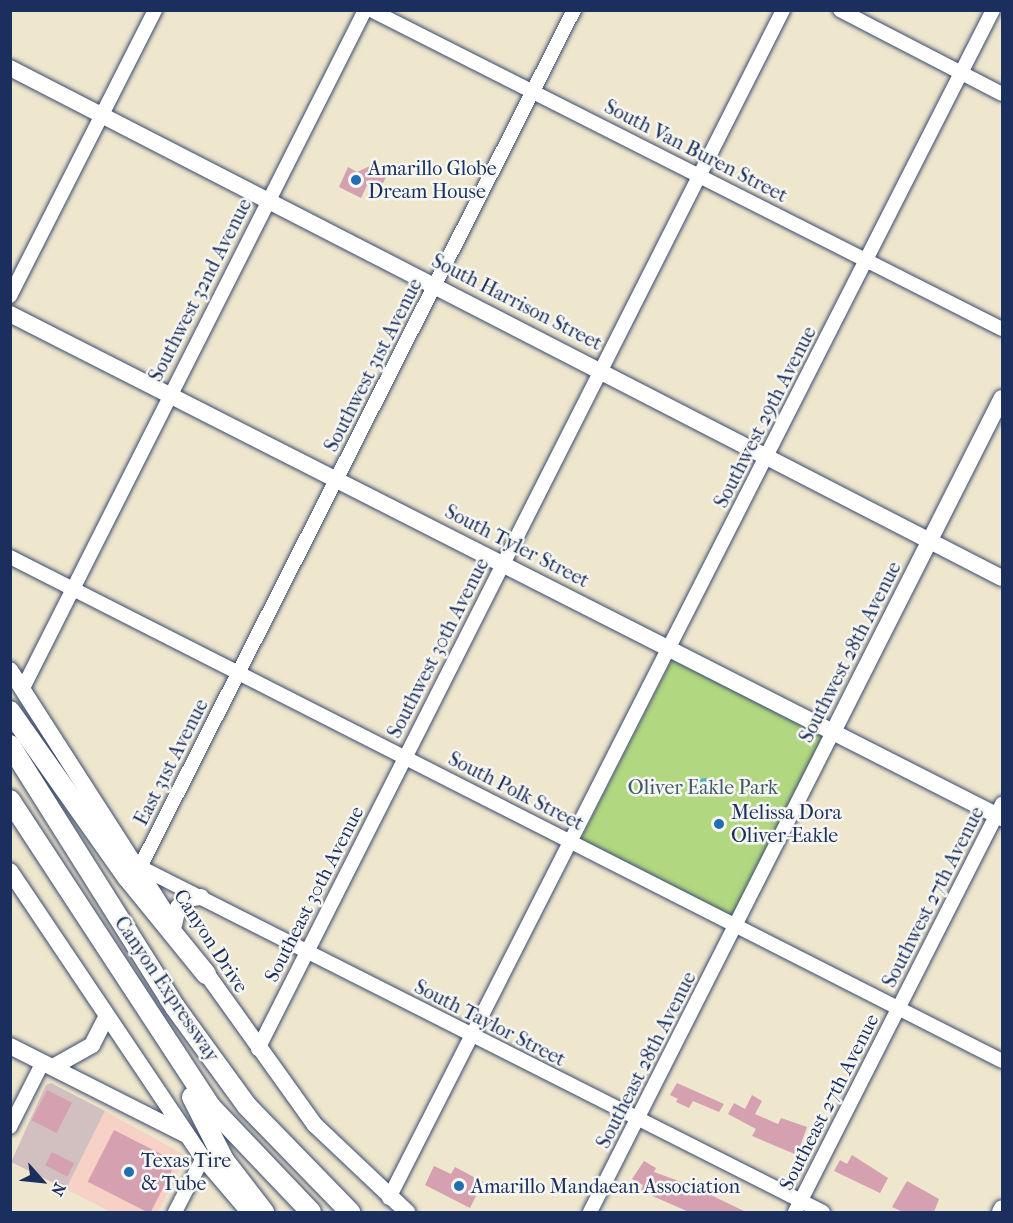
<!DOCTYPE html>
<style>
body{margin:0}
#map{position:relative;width:1013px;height:1223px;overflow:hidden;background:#eee6cd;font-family:"IM FELL French Canon",serif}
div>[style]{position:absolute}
.built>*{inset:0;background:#f7d1c6}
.industrial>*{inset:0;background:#d2bfbf}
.green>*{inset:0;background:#b1d781;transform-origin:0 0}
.water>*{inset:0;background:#4bb0ca}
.round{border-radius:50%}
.building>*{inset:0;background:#d5a0b0;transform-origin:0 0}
.roads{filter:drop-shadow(0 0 2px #3b4a6f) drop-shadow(0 0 2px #3b4a6f)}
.minor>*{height:14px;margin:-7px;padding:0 7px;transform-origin:7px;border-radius:7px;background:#fff}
.major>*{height:16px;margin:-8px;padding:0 8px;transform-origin:8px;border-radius:8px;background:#fff}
.highway>*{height:20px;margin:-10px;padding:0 10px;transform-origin:10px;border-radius:10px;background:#fff}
.dots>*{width:16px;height:16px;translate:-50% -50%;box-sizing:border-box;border:3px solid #f6f6f2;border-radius:50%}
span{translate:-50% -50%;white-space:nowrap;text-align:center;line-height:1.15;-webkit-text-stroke:5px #f6f6f2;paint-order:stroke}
.street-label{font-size:20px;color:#1b2f5e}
.poi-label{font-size:20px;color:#1b2f5e}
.left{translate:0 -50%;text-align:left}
.park-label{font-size:20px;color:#405967}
.frame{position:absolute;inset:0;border:12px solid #1b2f5e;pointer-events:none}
.north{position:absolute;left:12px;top:1151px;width:60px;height:60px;-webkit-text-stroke:4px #f6f6f2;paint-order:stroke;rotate:117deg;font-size:16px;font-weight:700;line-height:24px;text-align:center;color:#1b2f5e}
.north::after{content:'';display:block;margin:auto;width:21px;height:27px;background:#1b2f5e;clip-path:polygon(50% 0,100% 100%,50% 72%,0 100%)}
</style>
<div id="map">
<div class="built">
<i style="clip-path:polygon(105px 1111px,183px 1154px,183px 1163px,158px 1212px,111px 1212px,66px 1189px)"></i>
</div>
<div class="industrial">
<i style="clip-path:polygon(51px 1083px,105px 1111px,66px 1189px,11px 1162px,46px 1085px)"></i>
</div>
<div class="green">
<i style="left:673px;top:658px;width:171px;height:203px;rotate:27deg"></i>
</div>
<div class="water">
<i class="round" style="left:696px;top:778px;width:18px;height:18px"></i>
</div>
<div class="building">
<i style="clip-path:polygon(370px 166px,387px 175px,381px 187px,369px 181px,361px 198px,339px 187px,348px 167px,357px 172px)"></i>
<i style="clip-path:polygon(677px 1083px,724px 1104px,719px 1112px,693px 1101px,689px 1108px,676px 1102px,678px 1099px,670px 1095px)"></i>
<i style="left:47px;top:1090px;width:28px;height:34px;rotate:27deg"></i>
<i style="clip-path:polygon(752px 1095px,762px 1101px,755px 1114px,778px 1124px,781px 1118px,807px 1127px,797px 1155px,752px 1136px,756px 1129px,728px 1114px,734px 1103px,745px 1109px)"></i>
<i style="left:114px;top:1130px;width:70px;height:58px;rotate:27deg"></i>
<i style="left:52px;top:1152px;width:25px;height:15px;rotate:27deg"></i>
<i style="clip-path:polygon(852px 1155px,888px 1178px,880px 1193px,834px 1171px,840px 1160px,847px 1164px)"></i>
<i style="clip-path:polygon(644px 1161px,656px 1168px,654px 1172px,690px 1185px,746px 1212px,689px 1212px,641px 1191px,643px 1185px,632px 1179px)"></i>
<i style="clip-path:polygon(434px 1166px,451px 1174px,455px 1167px,483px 1182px,470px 1208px,425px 1185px)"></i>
<i style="clip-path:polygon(907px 1181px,939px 1199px,934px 1212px,903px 1212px,892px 1207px)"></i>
</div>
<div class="roads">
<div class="minor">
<i style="left:371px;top:10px;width:707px;rotate:26.82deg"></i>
<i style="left:574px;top:10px;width:961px;rotate:116.86deg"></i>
<i style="left:140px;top:867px;width:765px;rotate:26.8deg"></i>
<i style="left:840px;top:10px;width:182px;rotate:27.4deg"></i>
<i style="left:10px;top:296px;width:321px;rotate:-63.1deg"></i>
<i style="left:10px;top:557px;width:1113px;rotate:26.93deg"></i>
<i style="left:23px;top:688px;width:759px;rotate:-63.23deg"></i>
<i style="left:258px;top:1049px;width:1164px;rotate:-63.19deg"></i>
<i style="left:10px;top:1127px;width:73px;rotate:-63.1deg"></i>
<i style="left:389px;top:1198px;width:1333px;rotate:-63.05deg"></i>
<i style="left:175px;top:1212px;width:61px;rotate:-62.6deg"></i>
<i style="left:590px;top:1212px;width:538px;rotate:-63.15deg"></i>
<i style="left:795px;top:1212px;width:458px;rotate:-63.1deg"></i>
</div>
<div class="major">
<i style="left:10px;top:68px;width:1115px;rotate:27.21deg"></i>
<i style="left:10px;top:314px;width:1113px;rotate:26.93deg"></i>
<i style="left:10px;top:670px;width:302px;rotate:57.3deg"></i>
<i style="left:833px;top:732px;width:374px;rotate:-63.2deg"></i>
<i style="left:10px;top:871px;width:346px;rotate:56.1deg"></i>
<i style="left:203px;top:1158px;width:71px;rotate:49.6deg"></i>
<i style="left:174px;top:925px;width:18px;rotate:-77deg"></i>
<i style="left:178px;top:907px;width:17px;rotate:-33deg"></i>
<i style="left:192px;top:898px;width:9px;rotate:-6deg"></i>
<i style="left:199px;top:963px;width:199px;rotate:54.4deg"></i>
<i style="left:315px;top:1125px;width:127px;rotate:43.4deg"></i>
<i style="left:10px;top:1046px;width:195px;rotate:26.8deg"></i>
<i style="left:53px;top:1067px;width:45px;rotate:-29.4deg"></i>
<i style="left:92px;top:1045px;width:30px;rotate:-63deg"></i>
<i style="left:1000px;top:1212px;width:4px;rotate:-63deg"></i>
</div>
<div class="highway">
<i style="left:10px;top:711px;width:204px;rotate:54.8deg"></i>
<i style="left:128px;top:878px;width:124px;rotate:50.9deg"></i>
<i style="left:10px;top:745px;width:310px;rotate:57.8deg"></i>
<i style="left:175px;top:1007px;width:122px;rotate:54deg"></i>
<i style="left:247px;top:1106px;width:148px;rotate:45.8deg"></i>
<i style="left:10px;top:800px;width:367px;rotate:56.8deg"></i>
<i style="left:211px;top:1107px;width:145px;rotate:46.4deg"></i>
<i style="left:192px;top:1097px;width:71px;rotate:63.1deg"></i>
<i style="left:224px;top:1160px;width:66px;rotate:52.4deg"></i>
</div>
</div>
<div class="dots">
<i style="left:356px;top:180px;background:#1f6fb2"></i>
<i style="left:719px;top:824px;background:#1f6fb2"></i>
<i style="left:129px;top:1172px;background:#1f6fb2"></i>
<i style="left:459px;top:1186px;background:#1f6fb2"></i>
</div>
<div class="street-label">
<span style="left:696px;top:151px;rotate:27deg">South Van Buren Street</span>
<span style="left:200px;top:290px;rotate:-63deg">Southwest 32nd Avenue</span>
<span style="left:517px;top:302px;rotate:27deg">South Harrison Street</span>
<span style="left:373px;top:365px;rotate:-63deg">Southwest 31st Avenue</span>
<span style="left:765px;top:417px;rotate:-63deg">Southwest 29th Avenue</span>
<span style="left:517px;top:546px;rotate:27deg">South Tyler Street</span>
<span style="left:438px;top:648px;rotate:-63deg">Southwest 30th Avenue</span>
<span style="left:850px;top:652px;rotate:-63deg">Southwest 28th Avenue</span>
<span style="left:171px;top:762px;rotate:-63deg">East 31st Avenue</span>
<span style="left:516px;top:791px;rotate:27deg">South Polk Street</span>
<span style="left:314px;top:894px;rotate:-63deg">Southeast 30th Avenue</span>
<span style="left:933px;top:897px;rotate:-63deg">Southwest 27th Avenue</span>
<span style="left:211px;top:941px;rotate:57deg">Canyon Drive</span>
<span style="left:167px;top:989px;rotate:56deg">Canyon Expressway</span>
<span style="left:490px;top:1023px;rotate:27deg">South Taylor Street</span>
<span style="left:646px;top:1060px;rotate:-63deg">Southeast 28th Avenue</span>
<span style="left:829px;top:1102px;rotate:-63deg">Southeast 27th Avenue</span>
</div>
<div class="poi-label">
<span class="left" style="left:368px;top:180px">Amarillo Globe<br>Dream House</span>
<span class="left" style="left:731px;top:824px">Melissa Dora<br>Oliver-Eakle</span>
<span class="left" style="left:141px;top:1172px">Texas Tire<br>&amp; Tube</span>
<span class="left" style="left:471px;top:1186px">Amarillo Mandaean Association</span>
</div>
<div class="park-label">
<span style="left:703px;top:787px">Oliver Eakle Park</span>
</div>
<div class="frame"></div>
<div class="north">N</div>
</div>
